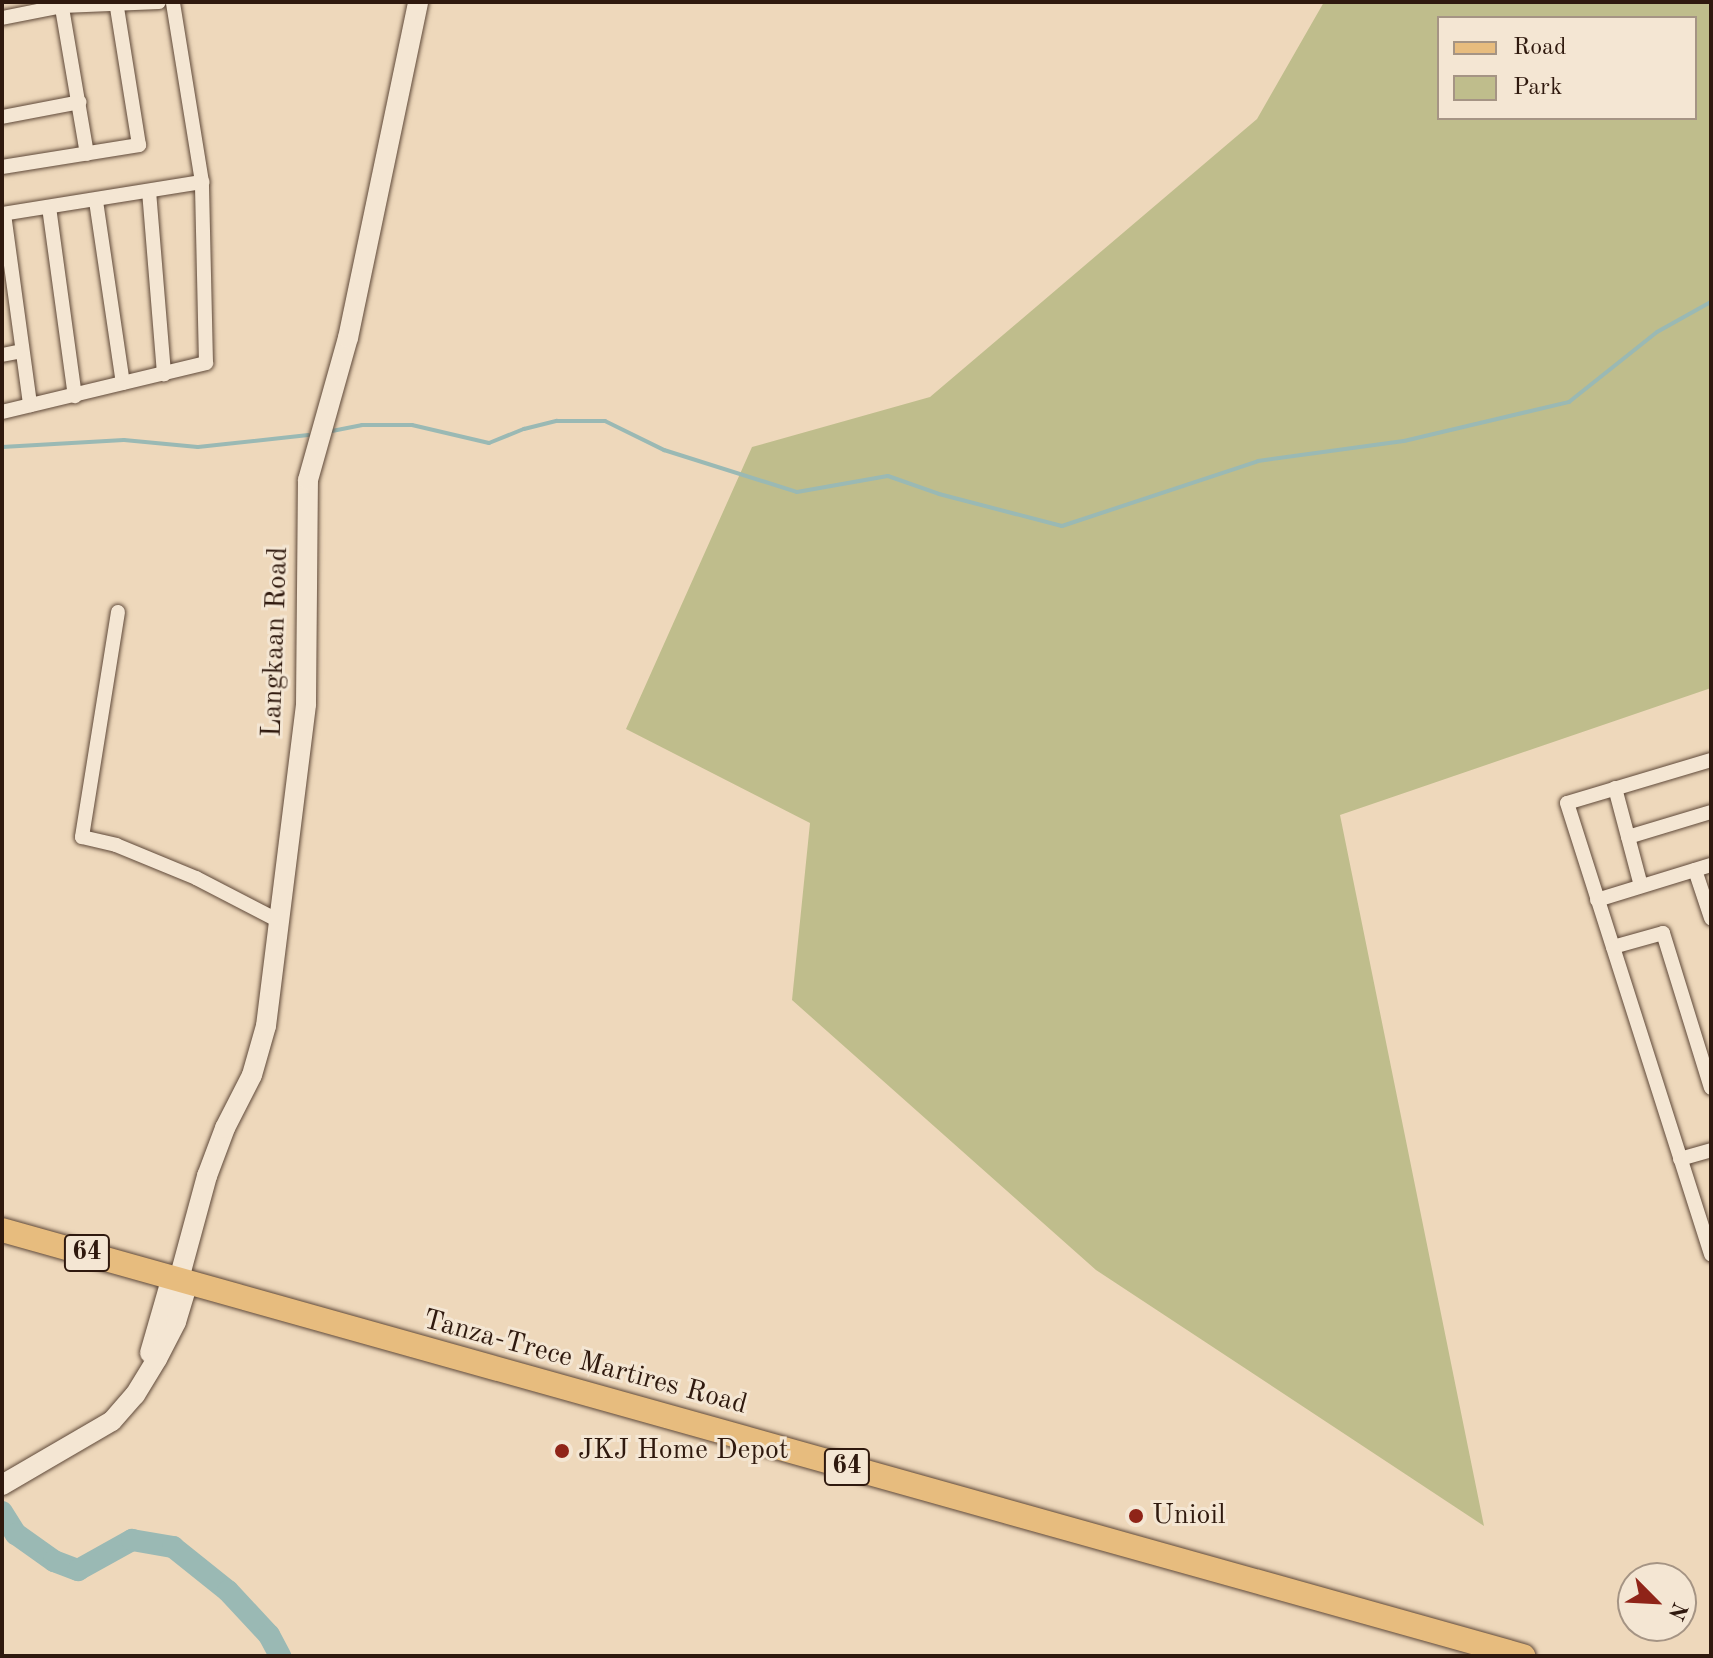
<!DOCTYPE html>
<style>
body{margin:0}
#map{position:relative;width:1713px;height:1658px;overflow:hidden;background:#eed8bb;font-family:"Old Standard TT",serif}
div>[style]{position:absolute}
.green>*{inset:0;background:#bfbd8c}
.stream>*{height:4px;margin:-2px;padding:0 2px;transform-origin:2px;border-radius:2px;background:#9ab9b4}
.river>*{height:22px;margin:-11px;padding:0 11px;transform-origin:11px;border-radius:11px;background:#9ab9b4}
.roads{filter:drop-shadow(0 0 2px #5f4939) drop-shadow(0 0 2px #5f4939)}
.street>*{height:14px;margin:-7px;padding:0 7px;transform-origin:7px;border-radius:7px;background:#f4e6d3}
.secondary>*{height:20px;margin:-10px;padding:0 10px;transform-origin:10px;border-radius:10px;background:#f4e6d3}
.primary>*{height:24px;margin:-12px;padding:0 12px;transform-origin:12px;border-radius:12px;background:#e7bc7e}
.dots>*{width:22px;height:22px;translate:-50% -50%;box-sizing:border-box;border:4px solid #f4e6d3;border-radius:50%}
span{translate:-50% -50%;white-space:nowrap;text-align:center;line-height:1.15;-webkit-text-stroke:6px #f4e6d3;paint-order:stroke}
.shield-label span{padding:2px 6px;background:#f4e6d3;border:2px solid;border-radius:6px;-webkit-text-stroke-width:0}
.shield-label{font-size:26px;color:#2f190e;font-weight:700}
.street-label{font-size:28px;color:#2f190e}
.poi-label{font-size:28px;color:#2f190e}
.left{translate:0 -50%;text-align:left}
.frame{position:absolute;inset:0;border:4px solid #2f190e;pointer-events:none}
.legend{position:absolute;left:1437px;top:16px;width:260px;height:104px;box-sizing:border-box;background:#f4e6d3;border:2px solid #a59484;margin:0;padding:10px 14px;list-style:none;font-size:24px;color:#2f190e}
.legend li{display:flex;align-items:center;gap:16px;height:40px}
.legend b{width:40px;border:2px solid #a59484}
.north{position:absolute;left:1617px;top:1562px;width:80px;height:80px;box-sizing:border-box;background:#f4e6d3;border:2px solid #a59484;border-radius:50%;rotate:114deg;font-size:22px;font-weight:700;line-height:32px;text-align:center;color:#2f190e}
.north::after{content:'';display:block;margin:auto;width:28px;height:36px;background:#8f2418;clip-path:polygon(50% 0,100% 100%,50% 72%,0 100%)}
</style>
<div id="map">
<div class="green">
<i style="clip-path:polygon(evenodd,1324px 2px,1711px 2px,1711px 688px,1340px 815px,1484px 1526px,1096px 1270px,792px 1000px,810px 823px,626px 729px,752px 447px,930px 397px,1257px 119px,1324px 2px,1439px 18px,1695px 18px,1695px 118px,1439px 118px,1439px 18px)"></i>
</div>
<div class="stream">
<i style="left:332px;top:431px;width:31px;rotate:-11deg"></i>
<i style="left:362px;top:425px;width:50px"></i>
<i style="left:412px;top:425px;width:79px;rotate:13.2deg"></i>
<i style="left:489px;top:443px;width:38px;rotate:-22deg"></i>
<i style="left:524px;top:429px;width:34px;rotate:-14deg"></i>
<i style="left:557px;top:421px;width:48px"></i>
<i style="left:605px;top:421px;width:66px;rotate:26.2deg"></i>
<i style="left:664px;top:450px;width:139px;rotate:17.5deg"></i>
<i style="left:797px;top:492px;width:92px;rotate:-10deg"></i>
<i style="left:888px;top:476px;width:54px;rotate:19.4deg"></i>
<i style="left:939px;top:494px;width:127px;rotate:14.6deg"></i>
<i style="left:1062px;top:526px;width:206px;rotate:-18.3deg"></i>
<i style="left:1258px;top:461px;width:147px;rotate:-7.8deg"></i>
<i style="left:1404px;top:441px;width:170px;rotate:-13.3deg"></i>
<i style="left:1569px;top:402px;width:112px;rotate:-38.5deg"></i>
<i style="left:1657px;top:332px;width:62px;rotate:-29.1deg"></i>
<i style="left:2px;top:447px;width:122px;rotate:-3.3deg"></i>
<i style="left:124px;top:440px;width:74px;rotate:5.4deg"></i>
<i style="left:198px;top:447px;width:111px;rotate:-6.2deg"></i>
</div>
<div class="river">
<i style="left:2px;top:1512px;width:26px;rotate:58deg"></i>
<i style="left:16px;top:1534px;width:47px;rotate:35.4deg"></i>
<i style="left:54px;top:1561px;width:26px;rotate:21deg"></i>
<i style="left:78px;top:1570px;width:62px;rotate:-29.1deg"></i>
<i style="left:132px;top:1540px;width:42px;rotate:9.7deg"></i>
<i style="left:173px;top:1547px;width:70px;rotate:38.7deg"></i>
<i style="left:228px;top:1591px;width:60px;rotate:47deg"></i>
<i style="left:269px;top:1635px;width:24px;rotate:62deg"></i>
</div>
<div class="roads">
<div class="street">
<i style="left:61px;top:2px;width:154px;rotate:80.3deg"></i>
<i style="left:2px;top:18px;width:61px;rotate:-11.3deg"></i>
<i style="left:62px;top:6px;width:97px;rotate:-2.4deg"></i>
<i style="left:2px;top:117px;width:79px;rotate:-10.9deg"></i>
<i style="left:2px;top:167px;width:139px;rotate:-9.1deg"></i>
<i style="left:139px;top:145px;width:145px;rotate:-99.1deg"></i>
<i style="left:149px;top:191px;width:184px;rotate:85.3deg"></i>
<i style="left:96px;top:201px;width:184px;rotate:81.6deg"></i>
<i style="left:49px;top:207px;width:191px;rotate:82.2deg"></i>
<i style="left:2px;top:214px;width:203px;rotate:-9.1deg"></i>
<i style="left:4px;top:214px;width:193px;rotate:82.2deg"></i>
<i style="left:2px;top:355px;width:20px;rotate:-11deg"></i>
<i style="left:2px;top:412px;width:210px;rotate:-13.5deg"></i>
<i style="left:206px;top:363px;width:181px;rotate:-91.3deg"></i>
<i style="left:202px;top:182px;width:182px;rotate:-99.2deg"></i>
<i style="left:118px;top:612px;width:228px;rotate:99.1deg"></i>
<i style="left:82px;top:837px;width:35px;rotate:13deg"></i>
<i style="left:116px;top:845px;width:87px;rotate:22.4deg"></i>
<i style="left:196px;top:878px;width:93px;rotate:27.4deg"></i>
<i style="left:1711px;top:760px;width:150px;rotate:163.4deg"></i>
<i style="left:1567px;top:803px;width:474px;rotate:72.3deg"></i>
<i style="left:1615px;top:788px;width:101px;rotate:75.1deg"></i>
<i style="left:1628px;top:837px;width:87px;rotate:-16.8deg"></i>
<i style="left:1695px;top:870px;width:51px;rotate:71.6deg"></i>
<i style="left:1597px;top:900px;width:119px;rotate:-17.1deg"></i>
<i style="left:1613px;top:947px;width:52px;rotate:-15.6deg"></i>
<i style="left:1663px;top:933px;width:162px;rotate:72.8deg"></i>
<i style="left:1680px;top:1159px;width:32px;rotate:-16deg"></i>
</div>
<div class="secondary">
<i style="left:179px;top:1279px;width:107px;rotate:-74.8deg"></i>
<i style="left:207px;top:1176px;width:51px;rotate:-69.4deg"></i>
<i style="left:225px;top:1128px;width:59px;rotate:-63deg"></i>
<i style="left:252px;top:1075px;width:51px;rotate:-74.1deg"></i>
<i style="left:266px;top:1026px;width:324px;rotate:-82.9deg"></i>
<i style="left:306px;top:704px;width:224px;rotate:-89.5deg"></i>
<i style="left:308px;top:480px;width:148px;rotate:-74.3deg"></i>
<i style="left:348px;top:338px;width:343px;rotate:-78.2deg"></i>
<i style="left:150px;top:1353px;width:79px;rotate:-73.9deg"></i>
<i style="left:2px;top:1485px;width:127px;rotate:-30.2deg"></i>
<i style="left:112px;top:1421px;width:35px;rotate:-49deg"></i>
<i style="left:135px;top:1395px;width:42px;rotate:-58.6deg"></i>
<i style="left:157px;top:1359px;width:42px;rotate:-62.8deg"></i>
<i style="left:176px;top:1322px;width:42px;rotate:-73.3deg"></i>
</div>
<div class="primary">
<i style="left:2px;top:1230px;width:1580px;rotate:15.65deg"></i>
</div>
</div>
<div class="dots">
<i style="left:562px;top:1451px;background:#8f2418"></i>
<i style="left:1136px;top:1516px;background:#8f2418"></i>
</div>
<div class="shield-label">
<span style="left:87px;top:1253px">64</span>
<span style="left:847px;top:1467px">64</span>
</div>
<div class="street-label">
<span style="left:276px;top:642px;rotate:-88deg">Langkaan Road</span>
<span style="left:585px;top:1363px;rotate:15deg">Tanza-Trece Martires Road</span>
</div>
<div class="poi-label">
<span class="left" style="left:578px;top:1451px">JKJ Home Depot</span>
<span class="left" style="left:1152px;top:1516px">Unioil</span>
</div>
<div class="frame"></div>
<ul class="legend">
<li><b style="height:10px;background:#e7bc7e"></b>Road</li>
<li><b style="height:22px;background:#bfbd8c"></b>Park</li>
</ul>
<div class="north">N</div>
</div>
